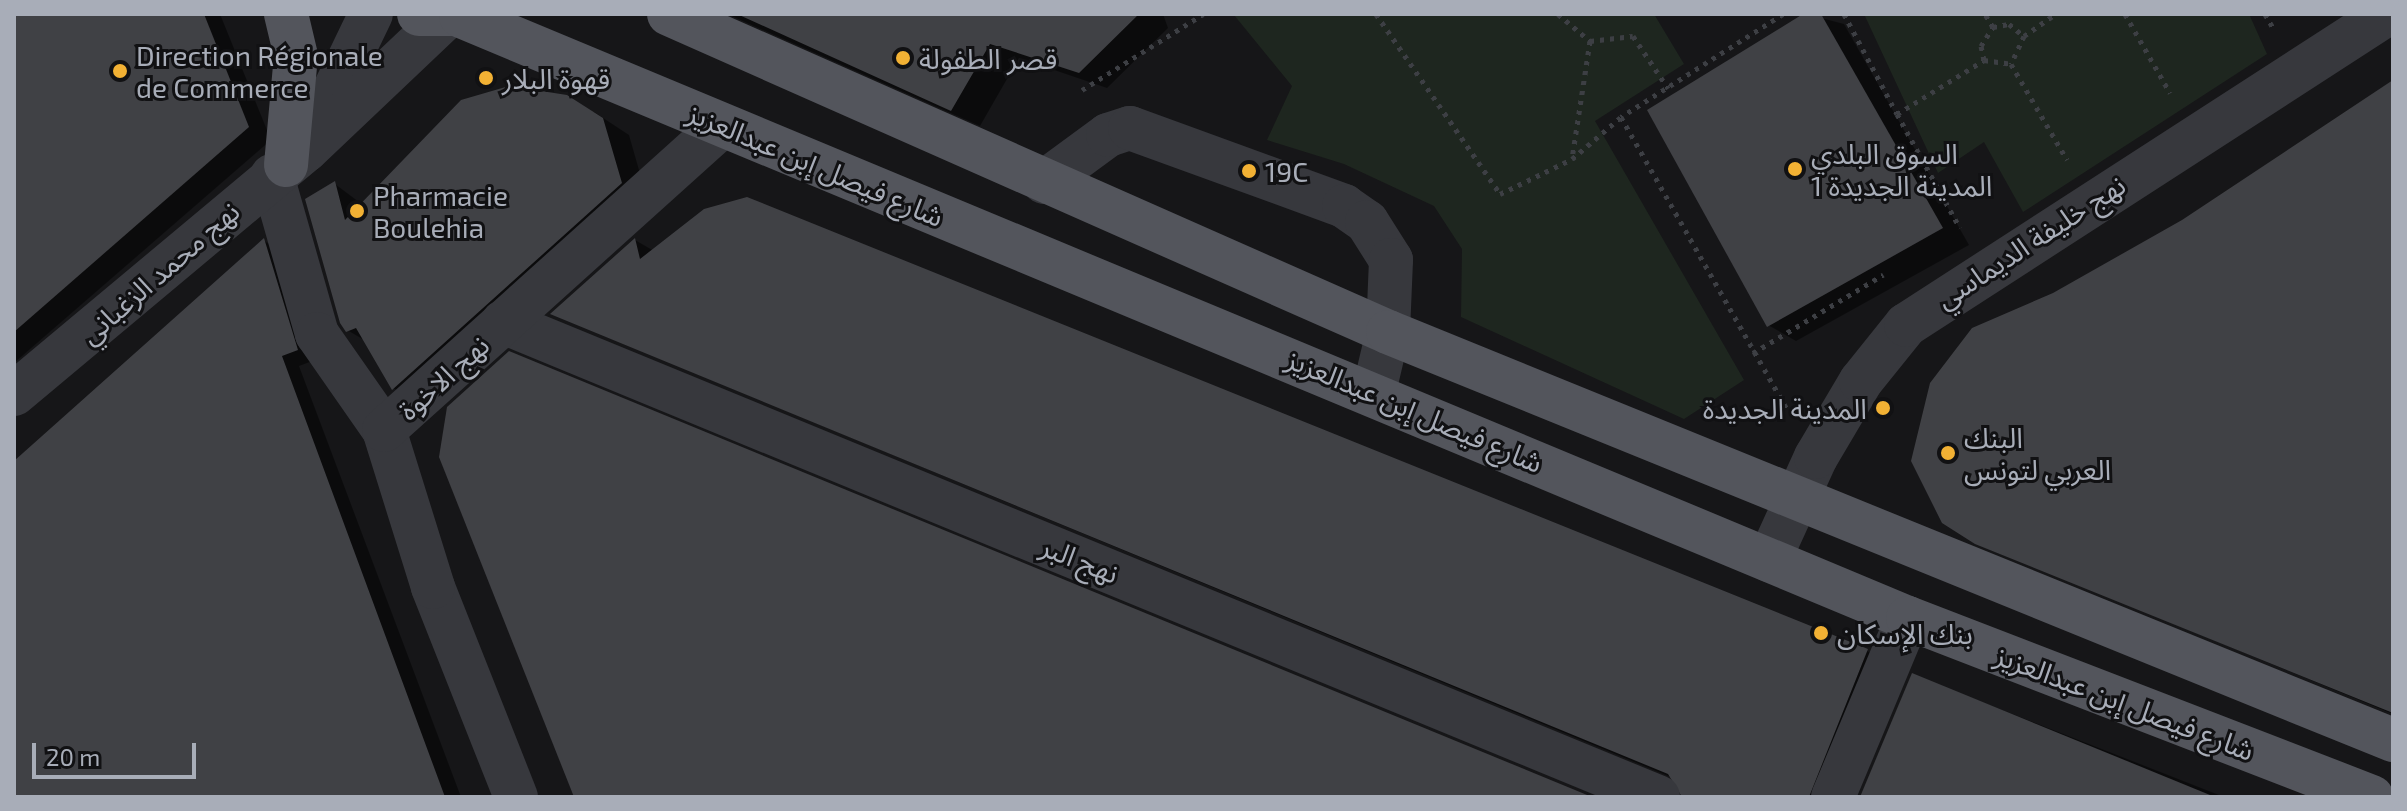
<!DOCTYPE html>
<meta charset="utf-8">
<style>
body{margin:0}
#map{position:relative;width:2407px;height:811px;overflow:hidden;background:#161618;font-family:"Exo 2","Noto Sans Arabic",sans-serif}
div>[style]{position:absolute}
.green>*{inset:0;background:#1e261f}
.shadow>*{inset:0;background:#0007}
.building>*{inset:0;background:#404145}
.path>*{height:5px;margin-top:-2.5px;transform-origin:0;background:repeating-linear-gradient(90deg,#3d3f44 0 4px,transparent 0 10px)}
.minor>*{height:44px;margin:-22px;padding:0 22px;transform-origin:22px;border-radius:22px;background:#37383d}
.major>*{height:44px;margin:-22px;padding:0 22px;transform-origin:22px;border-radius:22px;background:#53555c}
.dots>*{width:22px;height:22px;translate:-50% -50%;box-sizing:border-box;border:4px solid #111113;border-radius:50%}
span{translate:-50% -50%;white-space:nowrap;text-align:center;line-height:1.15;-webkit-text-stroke:6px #111113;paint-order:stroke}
.poi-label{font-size:28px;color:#a8adb8}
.left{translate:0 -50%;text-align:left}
.right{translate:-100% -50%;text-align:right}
.street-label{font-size:28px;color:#a8adb8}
.frame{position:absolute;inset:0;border:16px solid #a8adb8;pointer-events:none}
.scale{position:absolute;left:32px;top:743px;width:164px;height:36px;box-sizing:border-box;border:4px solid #a8adb8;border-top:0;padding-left:10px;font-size:24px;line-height:28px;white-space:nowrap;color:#a8adb8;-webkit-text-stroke:6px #111113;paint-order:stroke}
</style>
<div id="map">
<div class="green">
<i style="clip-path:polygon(1654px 14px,1684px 64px,1595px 121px,1744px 380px,1684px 419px,1461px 317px,1462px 249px,1434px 206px,1344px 164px,1267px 140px,1292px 86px,1234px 15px)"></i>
<i style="clip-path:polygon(1864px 14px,2249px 14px,2267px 54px,2023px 212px,1984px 142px,1938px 173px)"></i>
</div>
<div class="shadow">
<i style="clip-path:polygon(14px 14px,220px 14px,271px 140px,14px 363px)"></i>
<i style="clip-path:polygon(727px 14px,1163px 14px,1168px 28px,1107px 88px,1019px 58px,980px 126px)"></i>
<i style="clip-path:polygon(1806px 14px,1844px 24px,1969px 245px,1796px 341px,1768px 325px)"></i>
<i style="clip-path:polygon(2393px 82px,2393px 714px,1976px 542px,2053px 295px,2183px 222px)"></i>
<i style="clip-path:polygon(594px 112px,629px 135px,647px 198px,419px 403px,393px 388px,366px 341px,347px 330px,335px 184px,363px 205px)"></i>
<i style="clip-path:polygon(747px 199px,1867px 651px,1888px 663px,1831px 797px,1684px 797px,1673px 778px,553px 314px,635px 240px,654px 251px)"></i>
<i style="clip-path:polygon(264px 241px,282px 251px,315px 360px,299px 366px,461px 797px,16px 797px,14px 463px)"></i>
<i style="clip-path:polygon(1913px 675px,2224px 797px,1862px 797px)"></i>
</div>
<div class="building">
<i style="clip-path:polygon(14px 14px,204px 14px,249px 127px,14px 332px)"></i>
<i style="clip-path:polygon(737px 14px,1139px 14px,1079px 73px,990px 44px,951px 111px)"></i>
<i style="clip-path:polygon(1803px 14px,1821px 14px,1943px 228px,1767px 327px,1647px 110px)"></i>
<i style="clip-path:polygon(2393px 80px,2393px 713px,1975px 544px,1942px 523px,1911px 461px,1930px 383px,1972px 328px,2053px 293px,2182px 220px)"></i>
<i style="clip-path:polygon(509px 86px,567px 95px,603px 118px,622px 183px,392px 390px,356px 328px,346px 332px,340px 323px,305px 199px,335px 181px,345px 220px,461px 100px)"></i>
<i style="clip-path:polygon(747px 197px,1868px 649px,1809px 797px,1682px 797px,1668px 774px,550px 314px,635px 238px,640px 259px,704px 209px)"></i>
<i style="clip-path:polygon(264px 238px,298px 350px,282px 356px,445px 797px,14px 797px,14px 461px)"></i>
<i style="clip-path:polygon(509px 351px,1592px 797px,574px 797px,439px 457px,447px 407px)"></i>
<i style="clip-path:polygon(1912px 673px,2210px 795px,2209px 797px,1860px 797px)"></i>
</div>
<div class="path">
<i style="left:1376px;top:14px;width:219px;rotate:55.4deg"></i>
<i style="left:1500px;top:194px;width:80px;rotate:-25.9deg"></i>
<i style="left:1572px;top:159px;width:65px;rotate:-40.6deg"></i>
<i style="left:1558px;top:14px;width:42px;rotate:40.2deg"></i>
<i style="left:1590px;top:41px;width:119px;rotate:98.7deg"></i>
<i style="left:1783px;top:14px;width:192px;rotate:147.6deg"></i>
<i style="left:1621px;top:117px;width:335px;rotate:60.4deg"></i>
<i style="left:1844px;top:14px;width:113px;rotate:62.1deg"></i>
<i style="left:1897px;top:114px;width:102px;rotate:-31.8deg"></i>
<i style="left:1984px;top:60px;width:27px;rotate:8deg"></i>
<i style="left:2125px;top:14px;width:91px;rotate:60.3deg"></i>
<i style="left:2265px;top:14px;width:16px;rotate:60deg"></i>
<i style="left:1993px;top:27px;width:16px;rotate:-11deg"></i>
<i style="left:2009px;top:24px;width:19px;rotate:39deg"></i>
<i style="left:2024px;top:36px;width:39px;rotate:-35deg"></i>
<i style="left:2024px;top:36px;width:31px;rotate:115deg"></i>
<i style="left:2011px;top:64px;width:111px;rotate:59.7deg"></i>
<i style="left:1590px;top:41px;width:43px;rotate:-6.6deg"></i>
<i style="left:1633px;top:36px;width:63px;rotate:56.1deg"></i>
<i style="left:1984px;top:60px;width:14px;rotate:-102deg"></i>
<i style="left:1981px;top:46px;width:22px;rotate:-58deg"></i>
<i style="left:1993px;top:27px;width:15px;rotate:-122deg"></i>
<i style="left:1082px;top:90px;width:143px;rotate:-32.1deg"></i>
<i style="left:1897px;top:114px;width:130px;rotate:61.1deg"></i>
<i style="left:1753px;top:353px;width:152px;rotate:-31deg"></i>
</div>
<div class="minor">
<i style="left:318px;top:124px;width:122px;rotate:-64.3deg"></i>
<i style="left:272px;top:176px;width:164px;rotate:74.1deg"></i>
<i style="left:317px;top:334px;width:117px;rotate:55.1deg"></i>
<i style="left:1044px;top:182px;width:79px;rotate:-36.3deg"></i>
<i style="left:1108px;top:135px;width:23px;rotate:-18deg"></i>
<i style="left:1130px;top:128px;width:228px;rotate:20deg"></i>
<i style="left:1344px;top:206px;width:28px;rotate:35deg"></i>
<i style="left:1367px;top:222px;width:45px;rotate:57.7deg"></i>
<i style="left:1391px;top:260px;width:72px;rotate:92.4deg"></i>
<i style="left:1388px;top:332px;width:61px;rotate:103.3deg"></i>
<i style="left:503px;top:322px;width:1249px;rotate:22.36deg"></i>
<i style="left:14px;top:394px;width:381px;rotate:-39.9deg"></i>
<i style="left:306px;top:150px;width:190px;rotate:-43.5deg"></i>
<i style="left:1769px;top:560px;width:113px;rotate:-65.5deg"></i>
<i style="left:1816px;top:457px;width:88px;rotate:-59.4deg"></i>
<i style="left:1861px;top:381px;width:72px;rotate:-51.2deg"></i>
<i style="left:1906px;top:325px;width:573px;rotate:-32.89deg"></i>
<i style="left:516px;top:797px;width:226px;rotate:-111.6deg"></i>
<i style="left:433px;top:587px;width:164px;rotate:-107.3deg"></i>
<i style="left:384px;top:430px;width:453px;rotate:-42deg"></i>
<i style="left:1833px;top:797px;width:194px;rotate:-67.3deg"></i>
</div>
<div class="major">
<i style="left:419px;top:14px;width:46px"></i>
<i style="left:669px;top:14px;width:786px;rotate:23.86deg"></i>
<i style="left:1388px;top:332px;width:1085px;rotate:22.1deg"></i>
<i style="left:461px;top:16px;width:1567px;rotate:22.59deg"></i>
<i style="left:1908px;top:618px;width:497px;rotate:21.1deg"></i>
<i style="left:286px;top:165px;width:109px;rotate:-84.8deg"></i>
<i style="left:296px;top:56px;width:43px;rotate:-103.4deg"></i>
</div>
<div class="dots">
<i style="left:903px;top:58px;background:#f2b134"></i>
<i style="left:120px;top:71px;background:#f2b134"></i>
<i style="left:486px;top:78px;background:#f2b134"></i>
<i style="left:1795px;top:169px;background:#f2b134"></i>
<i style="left:1249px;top:171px;background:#f2b134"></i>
<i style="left:357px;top:211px;background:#f2b134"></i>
<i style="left:1883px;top:408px;background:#f2b134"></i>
<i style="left:1948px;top:453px;background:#f2b134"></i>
<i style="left:1821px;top:633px;background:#f2b134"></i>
</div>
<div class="poi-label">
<span class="left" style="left:136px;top:71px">Direction Régionale<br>de Commerce</span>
<span class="left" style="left:919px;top:58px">قصر الطفولة</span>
<span class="left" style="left:502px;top:78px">قهوة البلار</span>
<span class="left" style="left:1811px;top:169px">السوق البلدي<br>المدينة الجديدة 1</span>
<span class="left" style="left:1265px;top:171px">19C</span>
<span class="left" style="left:373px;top:211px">Pharmacie<br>Boulehia</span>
<span class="right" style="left:1867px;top:408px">المدينة الجديدة</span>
<span class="left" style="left:1964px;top:453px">البنك<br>العربي لتونس</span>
<span class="left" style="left:1837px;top:633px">بنك الإسكان</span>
</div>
<div class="street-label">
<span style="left:816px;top:164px;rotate:23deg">شارع فيصل إبن عبدالعزيز</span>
<span style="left:2030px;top:241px;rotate:-33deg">نهج خليفة الديماسي</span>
<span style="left:159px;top:272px;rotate:-41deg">نهج محمد الزغباني</span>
<span style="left:443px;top:377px;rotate:-42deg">نهج الاخوة</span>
<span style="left:1415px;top:410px;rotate:23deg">شارع فيصل إبن عبدالعزيز</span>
<span style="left:1080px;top:559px;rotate:22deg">نهج البر</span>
<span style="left:2125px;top:702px;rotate:21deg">شارع فيصل إبن عبدالعزيز</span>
</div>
<div class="frame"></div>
<div class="scale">20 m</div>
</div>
